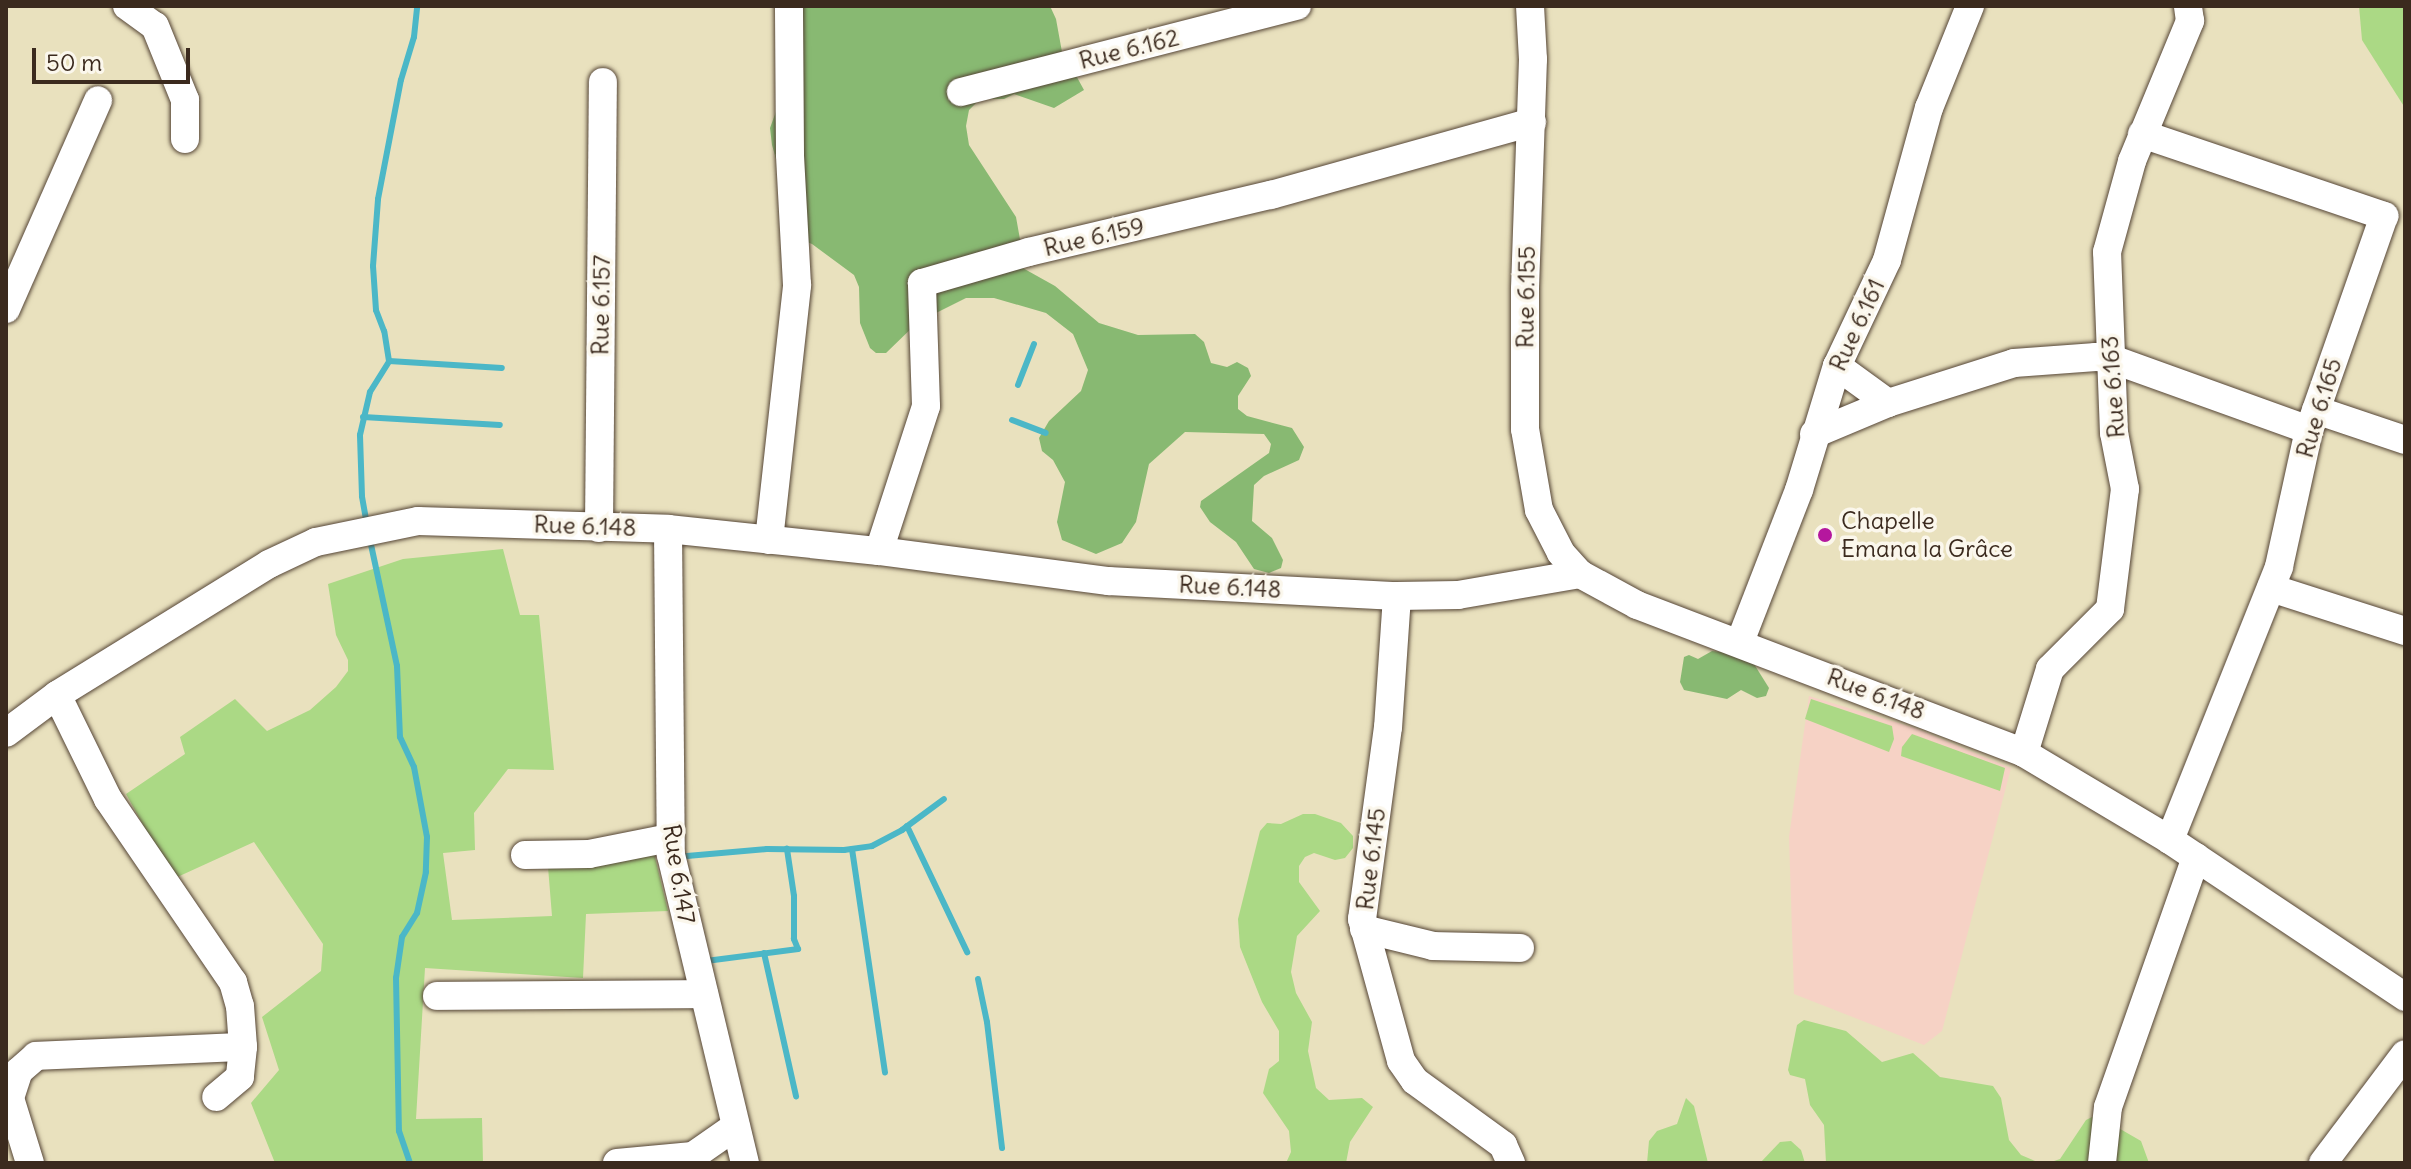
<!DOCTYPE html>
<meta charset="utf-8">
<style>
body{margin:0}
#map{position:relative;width:2411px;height:1169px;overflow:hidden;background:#e9e1be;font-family:Delius,sans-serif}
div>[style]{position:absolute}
.built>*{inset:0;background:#f6d2c5}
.green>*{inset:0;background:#abd985}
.forest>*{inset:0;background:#88b972}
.stream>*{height:6px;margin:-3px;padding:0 3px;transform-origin:3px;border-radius:3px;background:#4bb7c7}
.roads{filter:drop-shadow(0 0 2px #554536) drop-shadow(0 0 2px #554536)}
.minor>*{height:28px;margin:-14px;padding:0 14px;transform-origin:14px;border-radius:14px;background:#fff}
.dots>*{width:22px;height:22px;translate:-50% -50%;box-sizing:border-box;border:4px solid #fbf7ec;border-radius:50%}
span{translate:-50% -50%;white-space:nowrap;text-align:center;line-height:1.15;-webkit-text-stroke:7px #fbf7ec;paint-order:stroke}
.street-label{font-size:24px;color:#3b2a1e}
.poi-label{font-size:24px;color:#3b2a1e}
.left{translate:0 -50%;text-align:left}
.frame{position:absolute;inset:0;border:8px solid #3b2a1e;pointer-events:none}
.scale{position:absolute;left:32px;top:48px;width:158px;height:36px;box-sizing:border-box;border:4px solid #3b2a1e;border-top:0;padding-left:10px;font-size:24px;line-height:28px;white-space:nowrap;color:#3b2a1e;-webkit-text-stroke:6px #fbf7ec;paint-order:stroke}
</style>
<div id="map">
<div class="built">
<i style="clip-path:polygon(1809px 696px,1915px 728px,2011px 768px,1942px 1031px,1924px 1045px,1794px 994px,1789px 837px)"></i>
</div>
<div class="green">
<i style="clip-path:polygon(2359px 6px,2405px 6px,2405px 108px,2362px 40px)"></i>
<i style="clip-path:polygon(503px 549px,520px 615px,539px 615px,554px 770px,508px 769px,474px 813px,475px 850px,443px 853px,452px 920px,552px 916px,548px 867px,654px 853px,668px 911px,586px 914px,583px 978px,425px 968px,416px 1119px,482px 1118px,483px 1163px,275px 1163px,251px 1103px,279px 1070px,262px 1017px,321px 971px,323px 944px,254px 842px,173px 879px,126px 794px,185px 754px,180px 737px,235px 699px,267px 731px,310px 710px,336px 687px,348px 671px,348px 660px,336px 635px,328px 584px,403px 559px)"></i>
<i style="clip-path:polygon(1811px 699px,1892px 726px,1894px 739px,1889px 752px,1805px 719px)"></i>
<i style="clip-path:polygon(1912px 734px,2005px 768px,2000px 791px,1901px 756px,1902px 747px)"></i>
<i style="clip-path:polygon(1303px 814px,1315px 814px,1341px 823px,1353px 836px,1353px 848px,1345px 858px,1335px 860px,1314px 853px,1305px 857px,1299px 866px,1299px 882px,1320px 911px,1297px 936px,1291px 972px,1296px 993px,1312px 1022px,1308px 1051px,1316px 1088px,1329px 1100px,1362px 1098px,1373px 1107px,1350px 1142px,1346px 1163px,1286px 1163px,1291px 1152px,1289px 1131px,1263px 1093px,1269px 1069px,1279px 1061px,1279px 1031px,1262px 1002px,1240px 947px,1238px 919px,1260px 831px,1267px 823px,1281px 824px)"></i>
<i style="clip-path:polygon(1804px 1020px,1846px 1031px,1882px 1062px,1913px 1053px,1940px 1077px,1993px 1086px,2001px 1098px,2009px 1140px,2021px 1155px,2040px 1163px,1826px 1163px,1824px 1125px,1810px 1105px,1805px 1079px,1790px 1075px,1788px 1070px,1797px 1025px)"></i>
<i style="clip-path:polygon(1686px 1098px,1694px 1106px,1708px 1163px,1647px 1163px,1649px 1141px,1657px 1131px,1677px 1124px)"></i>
<i style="clip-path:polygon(2096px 1115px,2141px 1141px,2149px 1163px,2048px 1163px,2060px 1159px,2086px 1120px)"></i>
<i style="clip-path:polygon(1791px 1141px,1801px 1150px,1805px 1163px,1760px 1163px,1780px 1142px)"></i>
</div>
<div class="forest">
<i style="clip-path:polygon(781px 6px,1050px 6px,1056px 19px,1064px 63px,1073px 70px,1084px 90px,1054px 108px,1014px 94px,1004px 99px,980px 99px,969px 110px,966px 126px,969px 145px,1016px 217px,1021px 245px,1010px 261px,1055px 286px,1099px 323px,1138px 335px,1195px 334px,1204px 342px,1211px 363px,1227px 367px,1237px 362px,1248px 368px,1251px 376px,1238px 396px,1238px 409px,1247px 416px,1292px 428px,1304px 447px,1299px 460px,1264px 476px,1254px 485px,1252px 521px,1272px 538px,1283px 560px,1281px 568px,1269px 573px,1254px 569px,1236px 542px,1210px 522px,1200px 507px,1201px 501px,1269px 453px,1271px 444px,1264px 434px,1185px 432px,1149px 464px,1136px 522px,1122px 543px,1096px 554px,1062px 540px,1057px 522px,1065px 482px,1053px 460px,1042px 451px,1039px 438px,1049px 421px,1081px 391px,1088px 370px,1073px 334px,1046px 313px,994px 298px,966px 298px,918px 322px,886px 353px,876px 353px,870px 348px,860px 323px,859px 287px,854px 275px,812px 244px,799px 239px,772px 145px,770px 128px,778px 106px)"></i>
<i style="clip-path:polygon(1712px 651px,1732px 653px,1754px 664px,1769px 688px,1766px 696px,1757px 698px,1741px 690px,1727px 699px,1684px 690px,1680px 682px,1684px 657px,1689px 655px,1698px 659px)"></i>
</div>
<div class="stream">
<i style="left:389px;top:361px;width:113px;rotate:3.5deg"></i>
<i style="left:1018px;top:385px;width:44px;rotate:-68.7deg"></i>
<i style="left:363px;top:417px;width:137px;rotate:3.3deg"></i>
<i style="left:1012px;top:420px;width:36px;rotate:21deg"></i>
<i style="left:367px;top:525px;width:29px;rotate:-100deg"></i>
<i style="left:362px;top:496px;width:61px;rotate:-91.9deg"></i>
<i style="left:360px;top:435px;width:44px;rotate:-76.9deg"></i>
<i style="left:370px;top:392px;width:36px;rotate:-58deg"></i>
<i style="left:389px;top:361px;width:30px;rotate:-99deg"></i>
<i style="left:384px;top:331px;width:22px;rotate:-111deg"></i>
<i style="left:376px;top:310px;width:44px;rotate:-93.9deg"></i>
<i style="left:373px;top:266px;width:67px;rotate:-85.7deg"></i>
<i style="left:378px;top:199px;width:121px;rotate:-79.1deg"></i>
<i style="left:401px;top:80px;width:45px;rotate:-73.2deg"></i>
<i style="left:414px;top:37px;width:31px;rotate:-84deg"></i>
<i style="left:370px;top:540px;width:129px;rotate:77.9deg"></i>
<i style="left:397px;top:666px;width:71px;rotate:87.6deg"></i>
<i style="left:400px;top:737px;width:33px;rotate:65deg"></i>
<i style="left:414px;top:767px;width:71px;rotate:79.5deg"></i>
<i style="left:427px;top:837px;width:35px;rotate:92deg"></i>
<i style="left:426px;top:872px;width:42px;rotate:102.4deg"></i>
<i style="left:417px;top:913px;width:28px;rotate:122deg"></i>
<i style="left:402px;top:937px;width:41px;rotate:98.3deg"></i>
<i style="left:396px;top:978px;width:153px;rotate:88.9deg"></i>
<i style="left:399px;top:1131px;width:34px;rotate:71deg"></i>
<i style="left:907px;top:826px;width:140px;rotate:64.5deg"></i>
<i style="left:852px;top:849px;width:226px;rotate:81.6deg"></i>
<i style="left:687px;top:856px;width:80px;rotate:-5deg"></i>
<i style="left:767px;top:849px;width:77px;rotate:0.7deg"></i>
<i style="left:844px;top:850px;width:28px;rotate:-8deg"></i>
<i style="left:872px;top:846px;width:34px;rotate:-28deg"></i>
<i style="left:902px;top:830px;width:52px;rotate:-36.4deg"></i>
<i style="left:764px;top:953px;width:147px;rotate:77.4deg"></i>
<i style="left:706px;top:961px;width:93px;rotate:-7.4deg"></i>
<i style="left:798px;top:949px;width:11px;rotate:-112deg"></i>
<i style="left:794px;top:939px;width:43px;rotate:-90deg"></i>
<i style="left:794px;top:896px;width:48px;rotate:-98.5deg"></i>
<i style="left:978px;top:979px;width:44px;rotate:78.2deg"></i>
<i style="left:987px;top:1022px;width:127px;rotate:83.2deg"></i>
</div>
<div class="roads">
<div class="minor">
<i style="left:127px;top:6px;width:34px;rotate:36deg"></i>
<i style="left:155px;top:26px;width:80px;rotate:67.9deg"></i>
<i style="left:185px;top:100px;width:39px;rotate:90deg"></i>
<i style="left:1530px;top:6px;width:53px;rotate:86.8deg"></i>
<i style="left:1533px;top:59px;width:231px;rotate:92deg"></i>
<i style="left:1525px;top:290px;width:139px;rotate:90deg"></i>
<i style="left:1525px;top:429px;width:82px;rotate:80.2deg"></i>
<i style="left:1539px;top:510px;width:48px;rotate:62.9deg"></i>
<i style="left:1561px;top:553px;width:28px;rotate:48deg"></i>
<i style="left:961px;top:92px;width:347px;rotate:-14.4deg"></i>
<i style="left:2142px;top:134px;width:256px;rotate:18.7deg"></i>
<i style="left:2384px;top:216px;width:227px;rotate:109.3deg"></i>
<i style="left:2309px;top:430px;width:140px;rotate:102.4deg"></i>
<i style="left:2279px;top:567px;width:294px;rotate:111.8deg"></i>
<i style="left:6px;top:309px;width:228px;rotate:-66.2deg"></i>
<i style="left:1837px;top:366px;width:63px;rotate:36deg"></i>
<i style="left:2316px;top:410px;width:94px;rotate:18.6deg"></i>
<i style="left:1814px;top:434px;width:80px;rotate:-22.7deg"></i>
<i style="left:1888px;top:403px;width:132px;rotate:-17.6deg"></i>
<i style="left:2014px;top:363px;width:82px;rotate:-4.2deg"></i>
<i style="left:2096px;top:357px;width:13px;rotate:4deg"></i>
<i style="left:2109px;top:358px;width:213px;rotate:19.8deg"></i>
<i style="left:599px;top:528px;width:446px;rotate:-89.5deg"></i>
<i style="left:668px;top:529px;width:326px;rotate:89.5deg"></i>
<i style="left:671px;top:855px;width:317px;rotate:76.5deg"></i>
<i style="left:769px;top:540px;width:257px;rotate:-83.7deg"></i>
<i style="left:797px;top:285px;width:131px;rotate:-93.1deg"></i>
<i style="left:790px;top:154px;width:148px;rotate:-90.4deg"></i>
<i style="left:879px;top:551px;width:152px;rotate:-72deg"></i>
<i style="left:926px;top:406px;width:123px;rotate:-91.9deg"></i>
<i style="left:922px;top:283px;width:111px;rotate:-16.2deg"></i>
<i style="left:1029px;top:252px;width:249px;rotate:-13.3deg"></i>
<i style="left:1271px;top:195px;width:271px;rotate:-15.6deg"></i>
<i style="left:2271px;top:588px;width:141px;rotate:17.8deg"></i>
<i style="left:1397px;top:596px;width:131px;rotate:93.9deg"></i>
<i style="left:1388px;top:727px;width:194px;rotate:97.7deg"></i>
<i style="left:1362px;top:919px;width:147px;rotate:74.6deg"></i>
<i style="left:1401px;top:1061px;width:24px;rotate:55deg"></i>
<i style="left:1415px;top:1081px;width:109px;rotate:36deg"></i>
<i style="left:1503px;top:1145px;width:20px;rotate:66deg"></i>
<i style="left:1740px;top:642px;width:163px;rotate:-68.8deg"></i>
<i style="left:1799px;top:490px;width:130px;rotate:-73deg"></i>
<i style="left:1837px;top:366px;width:117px;rotate:-64.7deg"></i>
<i style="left:1887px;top:260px;width:158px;rotate:-74.6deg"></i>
<i style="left:1929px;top:108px;width:110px;rotate:-68.1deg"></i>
<i style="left:57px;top:695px;width:116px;rotate:63.9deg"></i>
<i style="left:108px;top:799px;width:222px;rotate:55.7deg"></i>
<i style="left:233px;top:982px;width:25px;rotate:74deg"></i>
<i style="left:240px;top:1006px;width:41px;rotate:85.8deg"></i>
<i style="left:243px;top:1047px;width:30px;rotate:96deg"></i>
<i style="left:240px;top:1077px;width:31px;rotate:140deg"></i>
<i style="left:6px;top:733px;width:64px;rotate:-36.7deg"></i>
<i style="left:57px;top:695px;width:249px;rotate:-31.7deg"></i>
<i style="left:269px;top:564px;width:52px;rotate:-25.1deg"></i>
<i style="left:316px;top:542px;width:104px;rotate:-11.6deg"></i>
<i style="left:418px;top:521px;width:250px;rotate:1.8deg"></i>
<i style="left:668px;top:529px;width:212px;rotate:6deg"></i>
<i style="left:879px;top:551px;width:231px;rotate:7.5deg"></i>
<i style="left:1108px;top:581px;width:289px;rotate:3deg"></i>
<i style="left:1397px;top:596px;width:61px;rotate:-0.9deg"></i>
<i style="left:1458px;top:595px;width:124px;rotate:-9.8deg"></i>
<i style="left:1580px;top:574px;width:65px;rotate:28.5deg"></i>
<i style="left:1637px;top:605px;width:414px;rotate:20.9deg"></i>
<i style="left:2024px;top:753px;width:170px;rotate:30.8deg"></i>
<i style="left:2170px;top:840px;width:283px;rotate:33.7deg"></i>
<i style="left:2024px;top:753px;width:88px;rotate:-72.8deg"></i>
<i style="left:2050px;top:669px;width:85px;rotate:-45deg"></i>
<i style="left:2110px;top:609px;width:121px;rotate:-82.9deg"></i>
<i style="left:2125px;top:489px;width:57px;rotate:-101.1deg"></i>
<i style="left:2114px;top:433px;width:181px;rotate:-92.2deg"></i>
<i style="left:2107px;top:252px;width:94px;rotate:-74.6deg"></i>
<i style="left:2132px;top:161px;width:152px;rotate:-67.5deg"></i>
<i style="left:2190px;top:21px;width:15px;rotate:-98deg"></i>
<i style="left:525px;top:855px;width:64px;rotate:-0.9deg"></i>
<i style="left:589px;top:854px;width:82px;rotate:-11.3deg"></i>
<i style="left:1364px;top:929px;width:71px;rotate:13.8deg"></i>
<i style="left:1433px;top:946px;width:87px;rotate:1.3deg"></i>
<i style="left:437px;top:996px;width:267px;rotate:-0.4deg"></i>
<i style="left:30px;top:1163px;width:68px;rotate:-107.1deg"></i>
<i style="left:10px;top:1098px;width:28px;rotate:-72deg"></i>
<i style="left:19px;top:1071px;width:23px;rotate:-41deg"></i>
<i style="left:36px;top:1056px;width:207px;rotate:-2.5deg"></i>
<i style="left:617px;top:1163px;width:76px;rotate:-5.3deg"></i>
<i style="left:693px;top:1156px;width:52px;rotate:-34.9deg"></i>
<i style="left:2102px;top:1163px;width:56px;rotate:-83.9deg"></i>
<i style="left:2108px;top:1107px;width:265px;rotate:-70.6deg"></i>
<i style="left:2323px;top:1163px;width:136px;rotate:-53deg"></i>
</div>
</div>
<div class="dots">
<i style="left:1825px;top:535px;background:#b5179e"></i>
</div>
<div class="street-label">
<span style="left:1129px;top:49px;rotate:-14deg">Rue 6.162</span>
<span style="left:1094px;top:237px;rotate:-13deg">Rue 6.159</span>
<span style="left:1526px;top:297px;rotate:-89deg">Rue 6.155</span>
<span style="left:601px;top:305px;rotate:-89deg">Rue 6.157</span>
<span style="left:1857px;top:325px;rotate:-65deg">Rue 6.161</span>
<span style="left:2113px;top:387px;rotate:-94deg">Rue 6.163</span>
<span style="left:2319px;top:408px;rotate:-73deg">Rue 6.165</span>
<span style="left:585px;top:526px;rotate:2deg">Rue 6.148</span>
<span style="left:1230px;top:587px;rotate:3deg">Rue 6.148</span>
<span style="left:1876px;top:694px;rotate:21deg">Rue 6.148</span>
<span style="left:1371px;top:859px;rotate:-83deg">Rue 6.145</span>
<span style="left:679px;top:874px;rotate:81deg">Rue 6.147</span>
</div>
<div class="poi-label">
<span class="left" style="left:1841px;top:535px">Chapelle<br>Emana la Grâce</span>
</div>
<div class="frame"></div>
<div class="scale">50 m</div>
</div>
